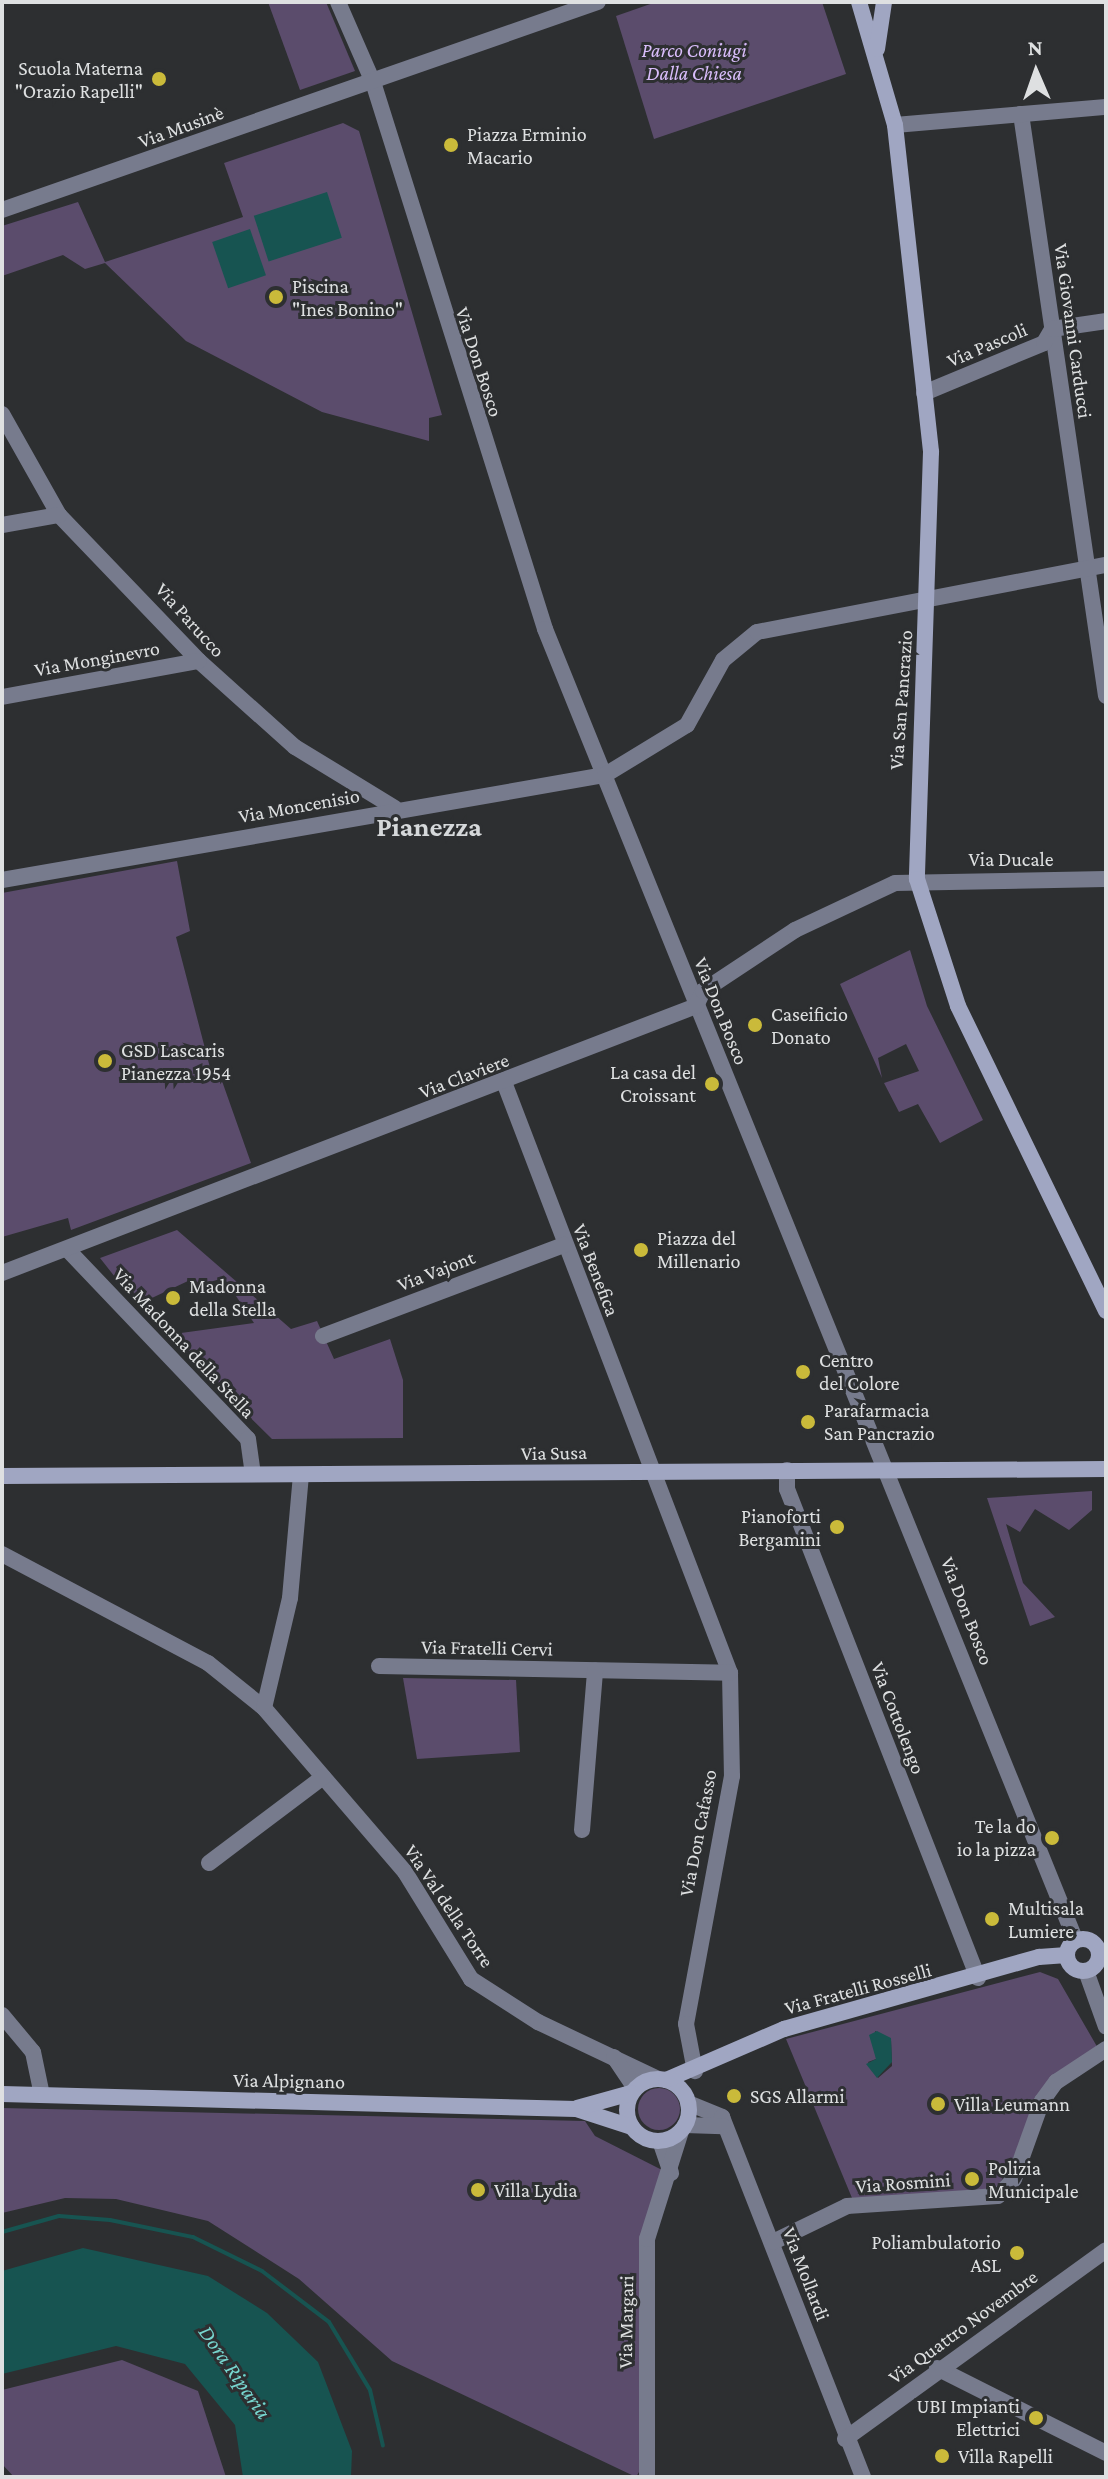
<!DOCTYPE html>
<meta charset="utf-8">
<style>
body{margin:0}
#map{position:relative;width:1108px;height:2479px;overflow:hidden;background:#2d2f31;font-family:"Crimson Pro",serif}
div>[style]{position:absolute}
.green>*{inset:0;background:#5b4c6c}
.round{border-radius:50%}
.water>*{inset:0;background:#175451;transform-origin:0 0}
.stream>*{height:4px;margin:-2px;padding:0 2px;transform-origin:2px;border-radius:2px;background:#175451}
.street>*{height:16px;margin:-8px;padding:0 8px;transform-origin:8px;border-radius:8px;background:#777b8d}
.secondary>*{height:16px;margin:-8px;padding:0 8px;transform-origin:8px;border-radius:8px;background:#a0a6c2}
.secondary>.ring{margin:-8px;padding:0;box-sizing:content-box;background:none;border:16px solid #a0a6c2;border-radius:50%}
.dots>*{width:22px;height:22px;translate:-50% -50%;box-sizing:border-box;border:4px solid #2d2f31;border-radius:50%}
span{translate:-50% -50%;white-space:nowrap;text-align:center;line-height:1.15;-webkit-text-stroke:6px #2d2f31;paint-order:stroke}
.park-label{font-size:20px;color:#d9bdfb;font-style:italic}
.poi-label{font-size:20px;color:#dee0e1}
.right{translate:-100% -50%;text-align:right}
.left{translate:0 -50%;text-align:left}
.street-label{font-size:20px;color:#dee0e1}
.water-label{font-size:22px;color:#77d6cf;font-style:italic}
.district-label{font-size:28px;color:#d5d8da;font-weight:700}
.frame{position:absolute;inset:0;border:4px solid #dee0e1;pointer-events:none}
.north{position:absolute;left:996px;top:32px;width:80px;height:80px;-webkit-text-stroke:6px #2d2f31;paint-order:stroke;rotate:358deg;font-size:22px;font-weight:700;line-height:32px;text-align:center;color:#dee0e1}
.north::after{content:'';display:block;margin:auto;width:28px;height:36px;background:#dee0e1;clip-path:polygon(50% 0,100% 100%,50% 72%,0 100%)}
</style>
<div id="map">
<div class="green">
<i style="clip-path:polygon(268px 2px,326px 2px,355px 71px,300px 90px)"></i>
<i style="clip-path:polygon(656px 2px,822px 2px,846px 74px,654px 139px,616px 16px)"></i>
<i style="clip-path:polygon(343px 123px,359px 131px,442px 415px,429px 418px,429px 441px,322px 412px,186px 341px,105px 263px,85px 269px,63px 255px,2px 276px,2px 226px,78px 202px,105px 262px,243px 217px,224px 163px)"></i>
<i style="clip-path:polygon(177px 861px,190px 931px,176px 937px,214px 1083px,222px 1081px,251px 1163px,71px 1230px,68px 1218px,2px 1237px,2px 893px)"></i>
<i style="clip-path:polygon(910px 950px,927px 1006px,983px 1120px,940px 1143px,918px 1104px,899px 1112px,884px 1083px,919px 1071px,906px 1044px,878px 1058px,882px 1078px,840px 984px)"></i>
<i style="clip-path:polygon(177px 1230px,291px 1329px,317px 1321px,334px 1359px,390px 1339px,403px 1380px,403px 1438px,272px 1439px,184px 1352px,181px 1333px,254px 1323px,224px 1278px,192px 1287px,188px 1281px,137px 1305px,100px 1258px)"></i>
<i style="clip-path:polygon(1092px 1491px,1092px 1510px,1069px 1530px,1035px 1509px,1020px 1532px,1006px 1524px,1023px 1583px,1055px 1617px,1030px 1626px,987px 1498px)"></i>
<i style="clip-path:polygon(403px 1678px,516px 1680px,520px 1752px,417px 1759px)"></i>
<i style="clip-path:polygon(evenodd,1040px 1972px,1058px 1979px,1099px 2050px,1054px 2078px,995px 2193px,852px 2198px,786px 2039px,1040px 1972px,875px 2031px,891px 2040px,892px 2066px,878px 2078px,868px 2062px,876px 2059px,875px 2031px)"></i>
<i class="round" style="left:638px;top:2088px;width:42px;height:42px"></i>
<i style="clip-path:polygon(2px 2108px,585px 2121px,595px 2136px,666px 2172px,639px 2252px,642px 2467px,636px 2477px,392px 2361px,299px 2279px,208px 2221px,116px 2199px,65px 2198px,2px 2213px)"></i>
<i style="clip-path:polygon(122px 2360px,198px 2391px,226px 2477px,14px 2477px,2px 2464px,2px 2390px)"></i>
</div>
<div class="water">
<i style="left:327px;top:192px;width:48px;height:77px;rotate:72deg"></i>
<i style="left:250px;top:229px;width:49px;height:40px;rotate:71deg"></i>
<i style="clip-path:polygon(877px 2031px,891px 2038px,892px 2062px,877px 2078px,866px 2064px,876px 2059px,869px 2035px)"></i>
<i style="clip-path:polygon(83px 2248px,208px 2276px,267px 2313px,318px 2362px,352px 2451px,351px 2477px,243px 2477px,235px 2425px,185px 2364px,116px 2346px,2px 2374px,2px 2271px)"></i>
</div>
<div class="stream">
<i style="left:2px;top:2232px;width:59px;rotate:-15.7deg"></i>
<i style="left:59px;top:2216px;width:51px;rotate:4.5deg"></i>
<i style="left:110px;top:2220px;width:85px;rotate:11.6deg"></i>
<i style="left:193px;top:2237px;width:77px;rotate:26.2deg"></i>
<i style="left:262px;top:2271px;width:84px;rotate:37.3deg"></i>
<i style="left:329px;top:2322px;width:79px;rotate:58.9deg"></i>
<i style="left:370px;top:2390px;width:57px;rotate:76.9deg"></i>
</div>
<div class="street">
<i style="left:338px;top:2px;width:87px;rotate:66.4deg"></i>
<i style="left:373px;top:82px;width:573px;rotate:72.54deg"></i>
<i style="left:545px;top:629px;width:1415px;rotate:67.97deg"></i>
<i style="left:1021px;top:114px;width:588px;rotate:81.69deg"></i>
<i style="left:895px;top:125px;width:212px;rotate:-4.9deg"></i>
<i style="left:2px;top:210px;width:631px;rotate:-19.24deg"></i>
<i style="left:924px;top:393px;width:130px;rotate:-22.6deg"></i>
<i style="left:1044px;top:343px;width:16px;rotate:-60deg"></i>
<i style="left:1052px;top:329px;width:55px;rotate:-8.4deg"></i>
<i style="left:2px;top:414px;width:116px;rotate:60.6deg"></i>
<i style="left:59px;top:515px;width:202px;rotate:46.2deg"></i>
<i style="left:199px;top:661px;width:129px;rotate:41.9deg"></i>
<i style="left:295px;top:747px;width:117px;rotate:31.4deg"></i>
<i style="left:2px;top:525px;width:58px;rotate:-10deg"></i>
<i style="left:2px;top:697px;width:200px;rotate:-10.4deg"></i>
<i style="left:2px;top:880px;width:612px;rotate:-9.88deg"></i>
<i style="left:605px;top:775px;width:96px;rotate:-31.4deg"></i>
<i style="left:687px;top:725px;width:74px;rotate:-61deg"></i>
<i style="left:723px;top:660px;width:44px;rotate:-39.5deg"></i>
<i style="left:757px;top:632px;width:355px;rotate:-10.9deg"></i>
<i style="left:504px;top:1082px;width:633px;rotate:69.07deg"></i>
<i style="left:730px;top:1673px;width:103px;rotate:88.9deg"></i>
<i style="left:732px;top:1776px;width:252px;rotate:100.5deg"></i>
<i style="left:686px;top:2024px;width:48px;rotate:79.2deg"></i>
<i style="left:67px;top:1249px;width:262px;rotate:46.4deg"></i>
<i style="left:248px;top:1439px;width:35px;rotate:82deg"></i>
<i style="left:2px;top:1273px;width:744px;rotate:-21.04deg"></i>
<i style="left:696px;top:1006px;width:17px;rotate:-65deg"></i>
<i style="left:703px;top:991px;width:110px;rotate:-33.5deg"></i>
<i style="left:795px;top:930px;width:110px;rotate:-25.2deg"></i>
<i style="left:895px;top:883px;width:211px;rotate:-1.1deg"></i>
<i style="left:323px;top:1336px;width:258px;rotate:-20.7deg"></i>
<i style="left:787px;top:1470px;width:19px;rotate:90deg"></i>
<i style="left:787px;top:1489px;width:525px;rotate:68.66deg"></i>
<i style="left:2px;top:1554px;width:233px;rotate:27.9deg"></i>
<i style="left:208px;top:1663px;width:72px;rotate:38.8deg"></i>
<i style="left:264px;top:1708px;width:216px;rotate:49.3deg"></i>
<i style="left:405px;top:1872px;width:126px;rotate:58.3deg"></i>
<i style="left:471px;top:1979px;width:80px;rotate:32.7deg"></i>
<i style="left:538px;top:2022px;width:133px;rotate:25.4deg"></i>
<i style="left:379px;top:1666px;width:351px;rotate:1.1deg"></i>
<i style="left:264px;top:1708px;width:113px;rotate:-76.7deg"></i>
<i style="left:290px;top:1598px;width:123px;rotate:-84.9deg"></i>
<i style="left:582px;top:1830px;width:160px;rotate:-85.3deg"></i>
<i style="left:209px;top:1863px;width:143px;rotate:-37deg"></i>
<i style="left:1086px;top:1971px;width:59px;rotate:70.3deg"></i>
<i style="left:2px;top:2015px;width:48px;rotate:50deg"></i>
<i style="left:33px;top:2052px;width:44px;rotate:78.2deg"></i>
<i style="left:614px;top:2057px;width:37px;rotate:56deg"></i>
<i style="left:688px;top:2103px;width:37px;rotate:22deg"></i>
<i style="left:722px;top:2117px;width:387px;rotate:68.6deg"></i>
<i style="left:685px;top:2125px;width:38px;rotate:2deg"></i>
<i style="left:660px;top:2141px;width:34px;rotate:71deg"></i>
<i style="left:773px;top:2242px;width:82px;rotate:-25.9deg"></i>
<i style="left:847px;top:2206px;width:151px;rotate:-3.8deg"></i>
<i style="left:998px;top:2196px;width:23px;rotate:-47deg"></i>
<i style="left:1014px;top:2179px;width:83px;rotate:-70.3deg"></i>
<i style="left:1042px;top:2101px;width:24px;rotate:-54deg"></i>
<i style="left:1056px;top:2082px;width:60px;rotate:-33.4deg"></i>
<i style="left:937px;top:2368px;width:189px;rotate:26.7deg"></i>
<i style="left:845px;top:2439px;width:322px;rotate:-35.9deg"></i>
<i style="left:647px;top:2477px;width:238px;rotate:-90deg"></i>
<i style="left:647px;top:2239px;width:113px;rotate:-72.5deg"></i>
</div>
<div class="secondary">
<i style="left:859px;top:2px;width:128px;rotate:73.7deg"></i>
<i style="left:895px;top:125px;width:329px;rotate:83.7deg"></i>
<i style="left:931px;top:452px;width:427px;rotate:91.9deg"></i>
<i style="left:917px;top:879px;width:133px;rotate:72.1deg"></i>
<i style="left:958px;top:1006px;width:339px;rotate:64.1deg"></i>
<i style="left:877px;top:49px;width:48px;rotate:-81.5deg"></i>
<i style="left:2px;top:1476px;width:1104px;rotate:-0.36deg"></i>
<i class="ring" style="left:1067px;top:1939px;width:16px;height:16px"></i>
<i class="ring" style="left:627px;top:2079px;width:46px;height:46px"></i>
<i style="left:666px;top:2080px;width:129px;rotate:-23.4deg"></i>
<i style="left:784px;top:2029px;width:265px;rotate:-15.8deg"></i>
<i style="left:1039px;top:1957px;width:28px;rotate:-4deg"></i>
<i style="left:2px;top:2094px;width:574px;rotate:1.5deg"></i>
<i style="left:576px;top:2109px;width:59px;rotate:17.8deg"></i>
<i style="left:577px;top:2108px;width:56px;rotate:-15.5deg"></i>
</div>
<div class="dots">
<i style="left:159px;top:79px;background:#caba3a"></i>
<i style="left:451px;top:145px;background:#caba3a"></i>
<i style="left:276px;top:297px;background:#caba3a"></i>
<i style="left:755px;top:1025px;background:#caba3a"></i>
<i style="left:105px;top:1061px;background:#caba3a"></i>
<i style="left:712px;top:1084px;background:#caba3a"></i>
<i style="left:641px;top:1250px;background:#caba3a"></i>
<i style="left:173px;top:1298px;background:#caba3a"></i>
<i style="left:803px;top:1372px;background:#caba3a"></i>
<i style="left:808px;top:1422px;background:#caba3a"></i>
<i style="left:837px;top:1527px;background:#caba3a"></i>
<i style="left:1052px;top:1838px;background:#caba3a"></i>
<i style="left:992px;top:1919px;background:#caba3a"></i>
<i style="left:734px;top:2096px;background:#caba3a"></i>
<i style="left:938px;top:2104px;background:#caba3a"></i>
<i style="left:972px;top:2179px;background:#caba3a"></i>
<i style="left:478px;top:2190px;background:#caba3a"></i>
<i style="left:1017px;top:2253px;background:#caba3a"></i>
<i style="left:1036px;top:2418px;background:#caba3a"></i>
<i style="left:942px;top:2456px;background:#caba3a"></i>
</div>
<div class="park-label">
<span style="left:694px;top:62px">Parco Coniugi<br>Dalla Chiesa</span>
</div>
<div class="poi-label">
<span class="right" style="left:143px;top:80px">Scuola Materna<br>"Orazio Rapelli"</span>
<span class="left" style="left:467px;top:146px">Piazza Erminio<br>Macario</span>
<span class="left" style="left:292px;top:298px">Piscina<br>"Ines Bonino"</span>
<span class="left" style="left:771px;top:1026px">Caseificio<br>Donato</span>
<span class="left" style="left:121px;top:1062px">GSD Lascaris<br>Pianezza 1954</span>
<span class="right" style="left:696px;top:1084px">La casa del<br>Croissant</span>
<span class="left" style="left:657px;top:1250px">Piazza del<br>Millenario</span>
<span class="left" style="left:189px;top:1298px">Madonna<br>della Stella</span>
<span class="left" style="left:819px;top:1372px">Centro<br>del Colore</span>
<span class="left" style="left:824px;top:1422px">Parafarmacia<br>San Pancrazio</span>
<span class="right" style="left:821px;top:1528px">Pianoforti<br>Bergamini</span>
<span class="right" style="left:1036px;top:1838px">Te la do<br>io la pizza</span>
<span class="left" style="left:1008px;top:1920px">Multisala<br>Lumiere</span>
<span class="left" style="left:750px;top:2096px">SGS Allarmi</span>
<span class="left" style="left:954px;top:2104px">Villa Leumann</span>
<span class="left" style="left:988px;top:2180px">Polizia<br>Municipale</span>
<span class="left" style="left:494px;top:2190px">Villa Lydia</span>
<span class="right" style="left:1001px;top:2254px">Poliambulatorio<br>ASL</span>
<span class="right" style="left:1020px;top:2418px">UBI Impianti<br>Elettrici</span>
<span class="left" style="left:958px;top:2456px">Villa Rapelli</span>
</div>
<div class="street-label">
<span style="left:181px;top:127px;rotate:-20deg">Via Musinè</span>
<span style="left:1073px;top:331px;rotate:82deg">Via Giovanni Carducci</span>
<span style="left:987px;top:345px;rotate:-23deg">Via Pascoli</span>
<span style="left:479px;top:362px;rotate:72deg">Via Don Bosco</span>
<span style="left:190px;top:620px;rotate:48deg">Via Parucco</span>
<span style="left:97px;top:659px;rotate:-10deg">Via Monginevro</span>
<span style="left:901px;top:700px;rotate:-86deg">Via San Pancrazio</span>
<span style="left:299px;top:806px;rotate:-10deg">Via Moncenisio</span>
<span style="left:1011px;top:859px">Via Ducale</span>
<span style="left:721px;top:1011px;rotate:68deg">Via Don Bosco</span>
<span style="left:464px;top:1076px;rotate:-21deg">Via Claviere</span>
<span style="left:596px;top:1270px;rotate:69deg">Via Benefica</span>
<span style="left:436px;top:1271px;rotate:-21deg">Via Vajont</span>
<span style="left:184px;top:1343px;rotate:47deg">Via Madonna della Stella</span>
<span style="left:554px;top:1453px;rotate:-1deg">Via Susa</span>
<span style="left:967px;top:1611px;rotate:69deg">Via Don Bosco</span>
<span style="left:487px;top:1648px;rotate:1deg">Via Fratelli Cervi</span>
<span style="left:898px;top:1718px;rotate:69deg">Via Cottolengo</span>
<span style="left:698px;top:1833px;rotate:-79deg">Via Don Cafasso</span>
<span style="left:449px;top:1906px;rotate:56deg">Via Val della Torre</span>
<span style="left:858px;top:1989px;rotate:-15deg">Via Fratelli Rosselli</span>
<span style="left:289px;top:2081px;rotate:1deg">Via Alpignano</span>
<span style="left:903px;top:2183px;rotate:-4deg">Via Rosmini</span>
<span style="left:806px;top:2274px;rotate:69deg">Via Mollardi</span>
<span style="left:626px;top:2322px;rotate:-89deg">Via Margari</span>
<span style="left:963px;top:2327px;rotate:-36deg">Via Quattro Novembre</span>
</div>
<div class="water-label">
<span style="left:235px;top:2372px;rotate:55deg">Dora Riparia</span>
</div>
<div class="district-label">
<span style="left:429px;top:827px">Pianezza</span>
</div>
<div class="frame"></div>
<div class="north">N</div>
</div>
